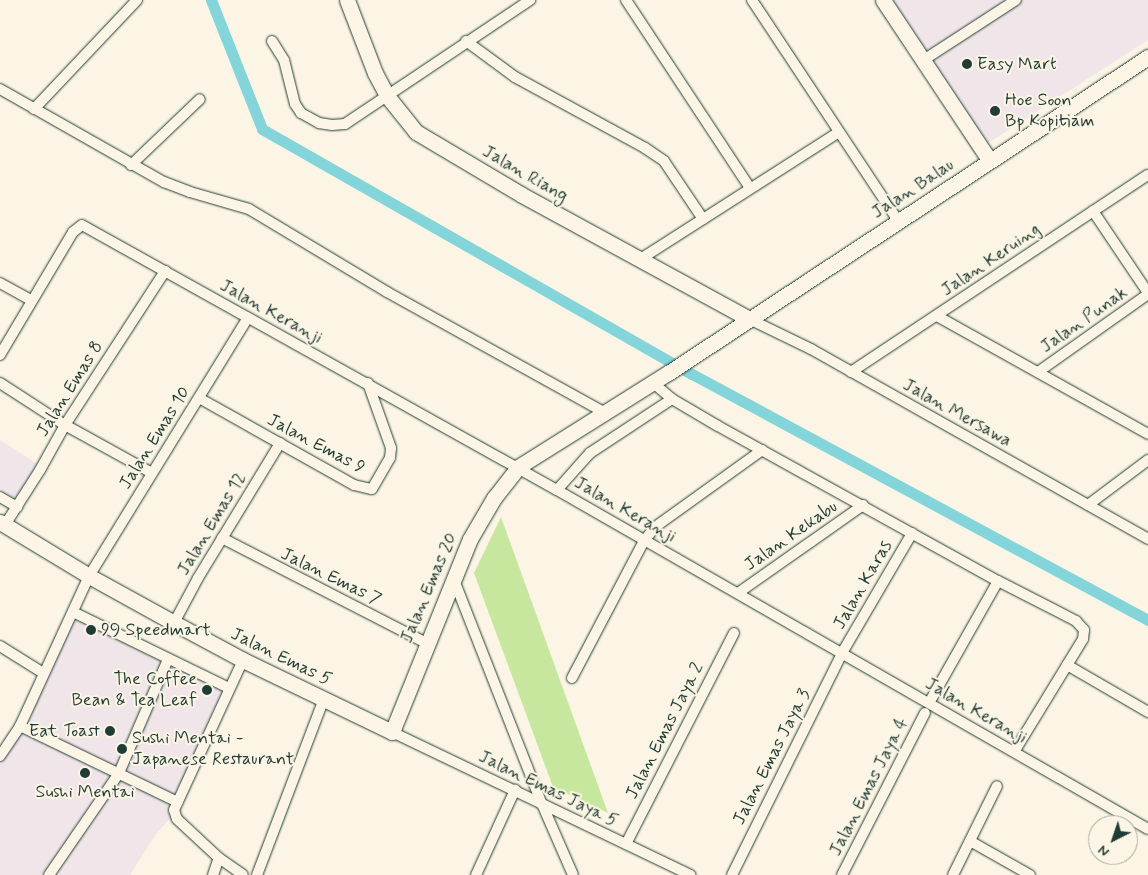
<!DOCTYPE html>
<style>
body{margin:0}
#map{position:relative;width:1148px;height:875px;overflow:hidden;background:#fcf5e5;font-family:Mynerve,sans-serif}
div>[style]{position:absolute}
.built>*{inset:0;background:#f0e5e8}
.green>*{inset:0;background:#c7e79f}
.canal>*{height:11px;margin:-5.5px;padding:0 5.5px;transform-origin:5.5px;border-radius:5.5px;background:#83d5da}
.roads{filter:drop-shadow(0 0 1px #1f3d34) drop-shadow(0 0 1px #1f3d34)}
.street>*{height:10px;margin:-5px;padding:0 5px;transform-origin:5px;border-radius:5px;background:#fcf5e5}
.secondary>*{height:15px;margin:-7.5px;padding:0 7.5px;transform-origin:7.5px;border-radius:7.5px;background:#fcf5e5}
.dots>*{width:14px;height:14px;translate:-50% -50%;box-sizing:border-box;border:2px solid #fcf5e5;border-radius:50%}
span{translate:-50% -50%;white-space:nowrap;text-align:center;line-height:1.15;-webkit-text-stroke:4px #fcf5e5;paint-order:stroke}
.poi-label{font-size:18px;color:#1f3d34}
.left{translate:0 -50%;text-align:left}
.right{translate:-100% -50%;text-align:right}
.street-label{font-size:18px;color:#1f3d34}
.north{position:absolute;left:1088px;top:815px;width:50px;height:50px;box-sizing:border-box;background:#fcf5e5;border:1px solid #a4ab9e;border-radius:50%;rotate:221deg;font-size:14px;font-weight:700;line-height:20px;text-align:center;color:#1f3d34}
.north::after{content:'';display:block;margin:auto;width:18px;height:22px;background:#1f3d34;clip-path:polygon(50% 0,100% 100%,50% 72%,0 100%)}
</style>
<div id="map">
<div class="built">
<i style="clip-path:polygon(876px 0,1148px 0,1148px 40px,974px 152px)"></i>
<i style="clip-path:polygon(0 440px,45px 469px,18px 513px,0 502px)"></i>
<i style="clip-path:polygon(71px 607px,235px 688px,178px 810px,156px 834px,130px 875px,0 875px,0 748px,17px 724px)"></i>
</div>
<div class="green">
<i style="clip-path:polygon(501px 517px,608px 813px,553px 787px,474px 573px)"></i>
</div>
<div class="canal">
<i style="left:211px;top:0;width:139px;rotate:68.4deg"></i>
<i style="left:262px;top:129px;width:495px;rotate:29.7deg"></i>
<i style="left:692px;top:374px;width:518px;rotate:28.35deg"></i>
</div>
<div class="roads">
<div class="street">
<i style="left:626px;top:0;width:225px;rotate:56.6deg"></i>
<i style="left:752px;top:0;width:265px;rotate:56.5deg"></i>
<i style="left:272px;top:41px;width:22px;rotate:58deg"></i>
<i style="left:284px;top:60px;width:45px;rotate:76deg"></i>
<i style="left:295px;top:104px;width:11px;rotate:56deg"></i>
<i style="left:301px;top:113px;width:21px;rotate:29deg"></i>
<i style="left:319px;top:123px;width:13px;rotate:9deg"></i>
<i style="left:332px;top:125px;width:13px;rotate:-4deg"></i>
<i style="left:345px;top:124px;width:223px;rotate:-33.8deg"></i>
<i style="left:466px;top:41px;width:61px;rotate:36.3deg"></i>
<i style="left:515px;top:77px;width:148px;rotate:28.6deg"></i>
<i style="left:645px;top:148px;width:23px;rotate:34deg"></i>
<i style="left:664px;top:161px;width:70px;rotate:56.1deg"></i>
<i style="left:922px;top:61px;width:112px;rotate:-33deg"></i>
<i style="left:0;top:89px;width:189px;rotate:29.6deg"></i>
<i style="left:164px;top:182px;width:28px;rotate:21deg"></i>
<i style="left:190px;top:192px;width:61px;rotate:16.1deg"></i>
<i style="left:249px;top:209px;width:161px;rotate:31deg"></i>
<i style="left:387px;top:292px;width:249px;rotate:29deg"></i>
<i style="left:34px;top:109px;width:150px;rotate:-46.6deg"></i>
<i style="left:131px;top:165px;width:95px;rotate:-43.7deg"></i>
<i style="left:1093px;top:211px;width:99px;rotate:56.1deg"></i>
<i style="left:639px;top:260px;width:237px;rotate:-32.6deg"></i>
<i style="left:0;top:283px;width:35px;rotate:29deg"></i>
<i style="left:937px;top:316px;width:242px;rotate:29.2deg"></i>
<i style="left:749px;top:319px;width:69px;rotate:25.8deg"></i>
<i style="left:811px;top:349px;width:387px;rotate:29.4deg"></i>
<i style="left:0;top:355px;width:143px;rotate:-59.3deg"></i>
<i style="left:73px;top:232px;width:11px;rotate:-38deg"></i>
<i style="left:82px;top:225px;width:544px;rotate:29.16deg"></i>
<i style="left:557px;top:490px;width:681px;rotate:29.84deg"></i>
<i style="left:851px;top:372px;width:356px;rotate:-33.6deg"></i>
<i style="left:1038px;top:372px;width:135px;rotate:-35.3deg"></i>
<i style="left:652px;top:382px;width:26px;rotate:40deg"></i>
<i style="left:672px;top:399px;width:53px;rotate:30.4deg"></i>
<i style="left:718px;top:426px;width:320px;rotate:29deg"></i>
<i style="left:998px;top:581px;width:88px;rotate:27.1deg"></i>
<i style="left:1076px;top:621px;width:12px;rotate:48deg"></i>
<i style="left:1084px;top:630px;width:9px;rotate:96deg"></i>
<i style="left:1083px;top:639px;width:132px;rotate:121.4deg"></i>
<i style="left:0;top:383px;width:77px;rotate:32.9deg"></i>
<i style="left:65px;top:425px;width:99px;rotate:28.9deg"></i>
<i style="left:199px;top:398px;width:178px;rotate:29.3deg"></i>
<i style="left:354px;top:485px;width:18px;rotate:13deg"></i>
<i style="left:372px;top:489px;width:36px;rotate:-60deg"></i>
<i style="left:390px;top:458px;width:10px;rotate:-84deg"></i>
<i style="left:391px;top:448px;width:69px;rotate:-109.5deg"></i>
<i style="left:557px;top:490px;width:50px;rotate:-48.3deg"></i>
<i style="left:590px;top:453px;width:98px;rotate:-33.4deg"></i>
<i style="left:0;top:497px;width:20px;rotate:30deg"></i>
<i style="left:1088px;top:505px;width:75px;rotate:-36.9deg"></i>
<i style="left:5px;top:525px;width:65px;rotate:-57.5deg"></i>
<i style="left:40px;top:470px;width:51px;rotate:-60.9deg"></i>
<i style="left:65px;top:425px;width:184px;rotate:-57deg"></i>
<i style="left:222px;top:538px;width:229px;rotate:27.2deg"></i>
<i style="left:454px;top:580px;width:241px;rotate:68.6deg"></i>
<i style="left:542px;top:804px;width:77px;rotate:66.4deg"></i>
<i style="left:738px;top:593px;width:153px;rotate:-35.1deg"></i>
<i style="left:73px;top:612px;width:174px;rotate:26deg"></i>
<i style="left:174px;top:623px;width:51px;rotate:-61.9deg"></i>
<i style="left:198px;top:578px;width:158px;rotate:-58.7deg"></i>
<i style="left:0;top:646px;width:51px;rotate:32.1deg"></i>
<i style="left:243px;top:660px;width:165px;rotate:114.7deg"></i>
<i style="left:174px;top:810px;width:9px;rotate:72deg"></i>
<i style="left:177px;top:819px;width:57px;rotate:42.9deg"></i>
<i style="left:219px;top:858px;width:29px;rotate:35deg"></i>
<i style="left:1067px;top:665px;width:94px;rotate:30.1deg"></i>
<i style="left:572px;top:678px;width:155px;rotate:-62.3deg"></i>
<i style="left:644px;top:541px;width:18px;rotate:-52deg"></i>
<i style="left:655px;top:527px;width:132px;rotate:-35.7deg"></i>
<i style="left:929px;top:703px;width:140px;rotate:-60.5deg"></i>
<i style="left:20px;top:726px;width:175px;rotate:25.7deg"></i>
<i style="left:392px;top:732px;width:331px;rotate:25.6deg"></i>
<i style="left:0;top:756px;width:36px;rotate:-56deg"></i>
<i style="left:20px;top:726px;width:165px;rotate:-65.3deg"></i>
<i style="left:89px;top:576px;width:303px;rotate:-58.4deg"></i>
<i style="left:970px;top:841px;width:69px;rotate:29.5deg"></i>
<i style="left:626px;top:844px;width:237px;rotate:-62.9deg"></i>
<i style="left:49px;top:875px;width:124px;rotate:-55.5deg"></i>
<i style="left:119px;top:773px;width:124px;rotate:-66.7deg"></i>
<i style="left:213px;top:875px;width:18px;rotate:-71deg"></i>
<i style="left:257px;top:875px;width:188px;rotate:-69.2deg"></i>
<i style="left:476px;top:875px;width:94px;rotate:-65.4deg"></i>
<i style="left:732px;top:875px;width:248px;rotate:-63.6deg"></i>
<i style="left:842px;top:653px;width:139px;rotate:-59.7deg"></i>
<i style="left:842px;top:875px;width:182px;rotate:-62.9deg"></i>
<i style="left:953px;top:875px;width:99px;rotate:-63.7deg"></i>
</div>
<div class="secondary">
<i style="left:347px;top:0;width:78px;rotate:69deg"></i>
<i style="left:375px;top:73px;width:27px;rotate:62deg"></i>
<i style="left:388px;top:97px;width:45px;rotate:51.3deg"></i>
<i style="left:416px;top:132px;width:123px;rotate:30.7deg"></i>
<i style="left:522px;top:195px;width:259px;rotate:28.6deg"></i>
<i style="left:883px;top:0;width:193px;rotate:56.4deg"></i>
<i style="left:0;top:522px;width:104px;rotate:31.2deg"></i>
<i style="left:89px;top:576px;width:97px;rotate:28.9deg"></i>
<i style="left:174px;top:623px;width:78px;rotate:28.2deg"></i>
<i style="left:243px;top:660px;width:165px;rotate:25.8deg"></i>
<i style="left:392px;top:732px;width:208px;rotate:-68deg"></i>
<i style="left:470px;top:539px;width:48px;rotate:-59.7deg"></i>
<i style="left:494px;top:498px;width:39px;rotate:-52deg"></i>
<i style="left:518px;top:467px;width:177px;rotate:-32.1deg"></i>
<i style="left:668px;top:373px;width:575px;rotate:-33.36deg"></i>
</div>
</div>
<div class="dots">
<i style="left:967px;top:64px;background:#1f3d34"></i>
<i style="left:995px;top:111px;background:#1f3d34"></i>
<i style="left:91px;top:630px;background:#1f3d34"></i>
<i style="left:207px;top:690px;background:#1f3d34"></i>
<i style="left:110px;top:731px;background:#1f3d34"></i>
<i style="left:122px;top:749px;background:#1f3d34"></i>
<i style="left:85px;top:773px;background:#1f3d34"></i>
</div>
<div class="poi-label">
<span class="left" style="left:977px;top:64px">Easy Mart</span>
<span class="left" style="left:1005px;top:111px">Hoe Soon<br>Bp Kopitiam</span>
<span class="left" style="left:101px;top:630px">99 Speedmart</span>
<span class="right" style="left:197px;top:690px">The Coffee<br>Bean &amp; Tea Leaf</span>
<span class="right" style="left:100px;top:731px">Eat Toast</span>
<span class="left" style="left:132px;top:749px">Sushi Mentai -<br>Japanese Restaurant</span>
<span style="left:85px;top:792px">Sushi Mentai</span>
</div>
<div class="street-label">
<span style="left:525px;top:174px;rotate:30deg">Jalan Riang</span>
<span style="left:913px;top:189px;rotate:-33deg">Jalan Balau</span>
<span style="left:991px;top:260px;rotate:-34deg">Jalan Keruing</span>
<span style="left:271px;top:312px;rotate:29deg">Jalan Keranji</span>
<span style="left:1084px;top:320px;rotate:-35deg">Jalan Punak</span>
<span style="left:70px;top:389px;rotate:-58deg">Jalan Emas 8</span>
<span style="left:957px;top:413px;rotate:29deg">Jalan Mersawa</span>
<span style="left:155px;top:438px;rotate:-58deg">Jalan Emas 10</span>
<span style="left:316px;top:444px;rotate:28deg">Jalan Emas 9</span>
<span style="left:625px;top:510px;rotate:30deg">Jalan Keranji</span>
<span style="left:212px;top:524px;rotate:-59deg">Jalan Emas 12</span>
<span style="left:791px;top:536px;rotate:-35deg">Jalan Kekabu</span>
<span style="left:331px;top:577px;rotate:26deg">Jalan Emas 7</span>
<span style="left:863px;top:585px;rotate:-60deg">Jalan Karas</span>
<span style="left:429px;top:588px;rotate:-67deg">Jalan Emas 20</span>
<span style="left:281px;top:657px;rotate:26deg">Jalan Emas 5</span>
<span style="left:976px;top:711px;rotate:30deg">Jalan Keranji</span>
<span style="left:665px;top:731px;rotate:-63deg">Jalan Emas Jaya 2</span>
<span style="left:772px;top:757px;rotate:-63deg">Jalan Emas Jaya 3</span>
<span style="left:869px;top:787px;rotate:-63deg">Jalan Emas Jaya 4</span>
<span style="left:548px;top:789px;rotate:26deg">Jalan Emas Jaya 5</span>
</div>
<div class="north">N</div>
</div>
